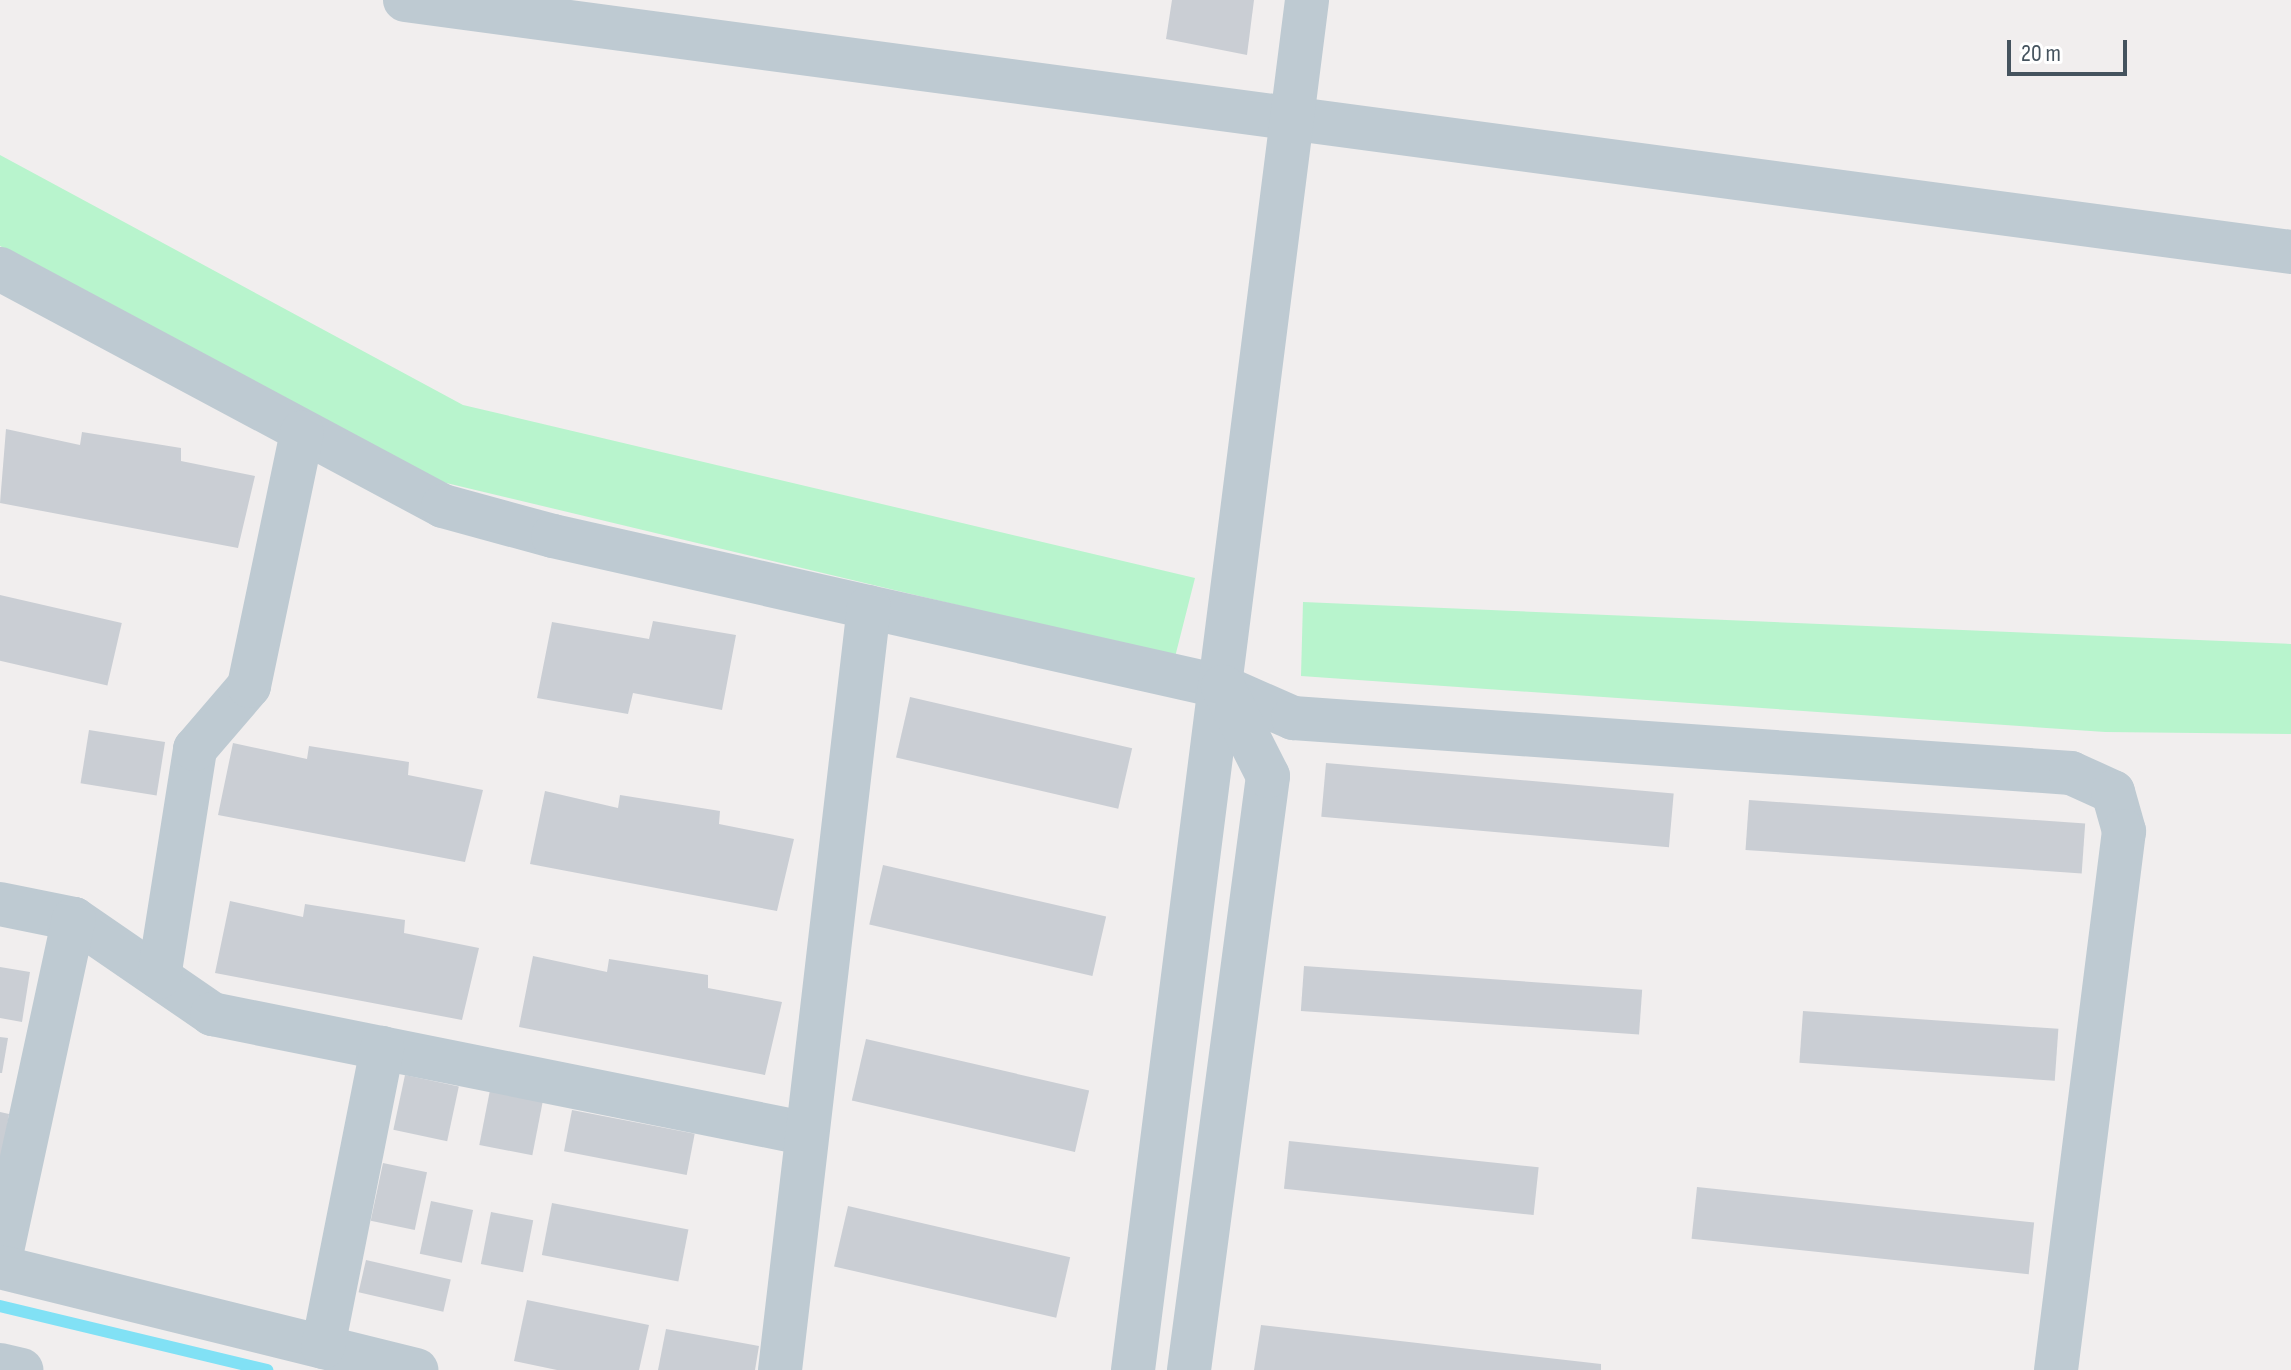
<!DOCTYPE html>
<style>
body{margin:0}
#map{position:relative;width:2291px;height:1370px;overflow:hidden;background:#f1eeee;font-family:"Sofia Sans Condensed",sans-serif}
div>[style]{position:absolute}
.green>*{inset:0;background:#b8f4cd}
.stream>*{height:12px;margin:-6px;padding:0 6px;transform-origin:6px;border-radius:6px;background:#81e1f5}
.building>*{inset:0;background:#caced4;transform-origin:0 0}
.minor>*{height:44px;margin:-22px;padding:0 22px;transform-origin:22px;border-radius:22px;background:#becad2}
.tertiary>*{height:44px;margin:-22px;padding:0 22px;transform-origin:22px;border-radius:22px;background:#becad2}
span{translate:-50% -50%;white-space:nowrap;text-align:center;line-height:1.15;-webkit-text-stroke:6px #fff;paint-order:stroke}
.scale{position:absolute;left:2007px;top:40px;width:120px;height:36px;box-sizing:border-box;border:4px solid #45535e;border-top:0;padding-left:10px;font-size:24px;line-height:28px;white-space:nowrap;color:#45535e;-webkit-text-stroke:6px #fff;paint-order:stroke}
</style>
<div id="map">
<div class="green">
<i style="clip-path:polygon(0 155px,463px 405px,1195px 578px,1175px 657px,442px 482px,0 246px)"></i>
<i style="clip-path:polygon(1303px 602px,2291px 644px,2291px 734px,2105px 732px,1301px 676px)"></i>
</div>
<div class="stream">
<i style="left:0;top:1306px;width:275px;rotate:13.5deg"></i>
</div>
<div class="building">
<i style="clip-path:polygon(1172px 0,1254px 0,1247px 55px,1166px 39px)"></i>
<i style="clip-path:polygon(6px 429px,80px 445px,82px 432px,181px 448px,181px 461px,255px 476px,238px 548px,0 503px)"></i>
<i style="left:0;top:595px;width:125px;height:64px;rotate:13deg"></i>
<i style="clip-path:polygon(653px 621px,736px 635px,722px 710px,633px 693px,628px 714px,537px 698px,552px 622px,649px 639px)"></i>
<i style="left:910px;top:697px;width:228px;height:62px;rotate:13deg"></i>
<i style="left:89px;top:730px;width:77px;height:54px;rotate:9deg"></i>
<i style="clip-path:polygon(233px 743px,307px 759px,309px 746px,409px 762px,408px 775px,483px 790px,465px 862px,218px 815px)"></i>
<i style="left:1326px;top:763px;width:349px;height:54px;rotate:5deg"></i>
<i style="clip-path:polygon(545px 791px,618px 808px,620px 795px,720px 811px,719px 824px,794px 839px,777px 911px,530px 864px)"></i>
<i style="left:1749px;top:800px;width:337px;height:50px;rotate:4deg"></i>
<i style="left:883px;top:865px;width:229px;height:61px;rotate:13deg"></i>
<i style="clip-path:polygon(230px 901px,303px 917px,305px 904px,405px 920px,404px 933px,479px 948px,462px 1020px,215px 973px)"></i>
<i style="clip-path:polygon(533px 956px,607px 972px,609px 959px,708px 975px,708px 988px,782px 1002px,765px 1075px,519px 1027px)"></i>
<i style="left:1304px;top:966px;width:339px;height:45px;rotate:4deg"></i>
<i style="clip-path:polygon(0 967px,30px 972px,22px 1022px,0 1018px)"></i>
<i style="left:1803px;top:1011px;width:256px;height:52px;rotate:4deg"></i>
<i style="clip-path:polygon(0 1037px,8px 1038px,2px 1073px,0 1073px)"></i>
<i style="left:866px;top:1039px;width:229px;height:63px;rotate:13deg"></i>
<i style="left:405px;top:1075px;width:55px;height:56px;rotate:12deg"></i>
<i style="left:490px;top:1090px;width:54px;height:56px;rotate:11deg"></i>
<i style="left:572px;top:1110px;width:125px;height:42px;rotate:11deg"></i>
<i style="clip-path:polygon(0 1112px,9px 1114px,2px 1159px,0 1159px)"></i>
<i style="left:1289px;top:1141px;width:251px;height:48px;rotate:6deg"></i>
<i style="left:383px;top:1163px;width:45px;height:59px;rotate:12deg"></i>
<i style="left:1697px;top:1187px;width:339px;height:52px;rotate:6deg"></i>
<i style="left:431px;top:1201px;width:43px;height:54px;rotate:12deg"></i>
<i style="left:552px;top:1203px;width:139px;height:53px;rotate:11deg"></i>
<i style="left:848px;top:1206px;width:228px;height:62px;rotate:13deg"></i>
<i style="left:491px;top:1212px;width:43px;height:53px;rotate:11deg"></i>
<i style="left:366px;top:1260px;width:87px;height:33px;rotate:13deg"></i>
<i style="clip-path:polygon(527px 1300px,649px 1325px,639px 1370px,557px 1370px,514px 1361px)"></i>
<i style="clip-path:polygon(1261px 1325px,1601px 1364px,1601px 1370px,1254px 1370px)"></i>
<i style="clip-path:polygon(666px 1329px,759px 1346px,755px 1370px,658px 1370px)"></i>
</div>
<div class="minor">
<i style="left:405px;top:0;width:1903px;rotate:7.61deg"></i>
<i style="left:0;top:269px;width:502px;rotate:28.15deg"></i>
<i style="left:443px;top:506px;width:114px;rotate:15.3deg"></i>
<i style="left:553px;top:536px;width:687px;rotate:12.7deg"></i>
<i style="left:1223px;top:687px;width:77px;rotate:23.9deg"></i>
<i style="left:1293px;top:718px;width:780px;rotate:4.04deg"></i>
<i style="left:2071px;top:773px;width:46px;rotate:24.3deg"></i>
<i style="left:2113px;top:792px;width:41px;rotate:74.2deg"></i>
<i style="left:2124px;top:831px;width:543px;rotate:97.19deg"></i>
<i style="left:0;top:904px;width:76px;rotate:11.5deg"></i>
<i style="left:74px;top:919px;width:168px;rotate:34.5deg"></i>
<i style="left:212px;top:1014px;width:604px;rotate:11.37deg"></i>
<i style="left:159px;top:977px;width:231px;rotate:-81deg"></i>
<i style="left:195px;top:749px;width:83px;rotate:-49.4deg"></i>
<i style="left:249px;top:686px;width:259px;rotate:-78.2deg"></i>
<i style="left:0;top:1260px;width:349px;rotate:-77.8deg"></i>
<i style="left:0;top:1267px;width:429px;rotate:13.9deg"></i>
<i style="left:323px;top:1347px;width:305px;rotate:-78.8deg"></i>
<i style="left:780px;top:1370px;width:768px;rotate:-83.35deg"></i>
</div>
<div class="tertiary">
<i style="left:0;top:1365px;width:22px;rotate:13deg"></i>
<i style="left:1133px;top:1370px;width:1381px;rotate:-82.76deg"></i>
<i style="left:1189px;top:1370px;width:599px;rotate:-82.42deg"></i>
<i style="left:1268px;top:776px;width:100px;rotate:-116.8deg"></i>
</div>
<div class="scale">20 m</div>
</div>
